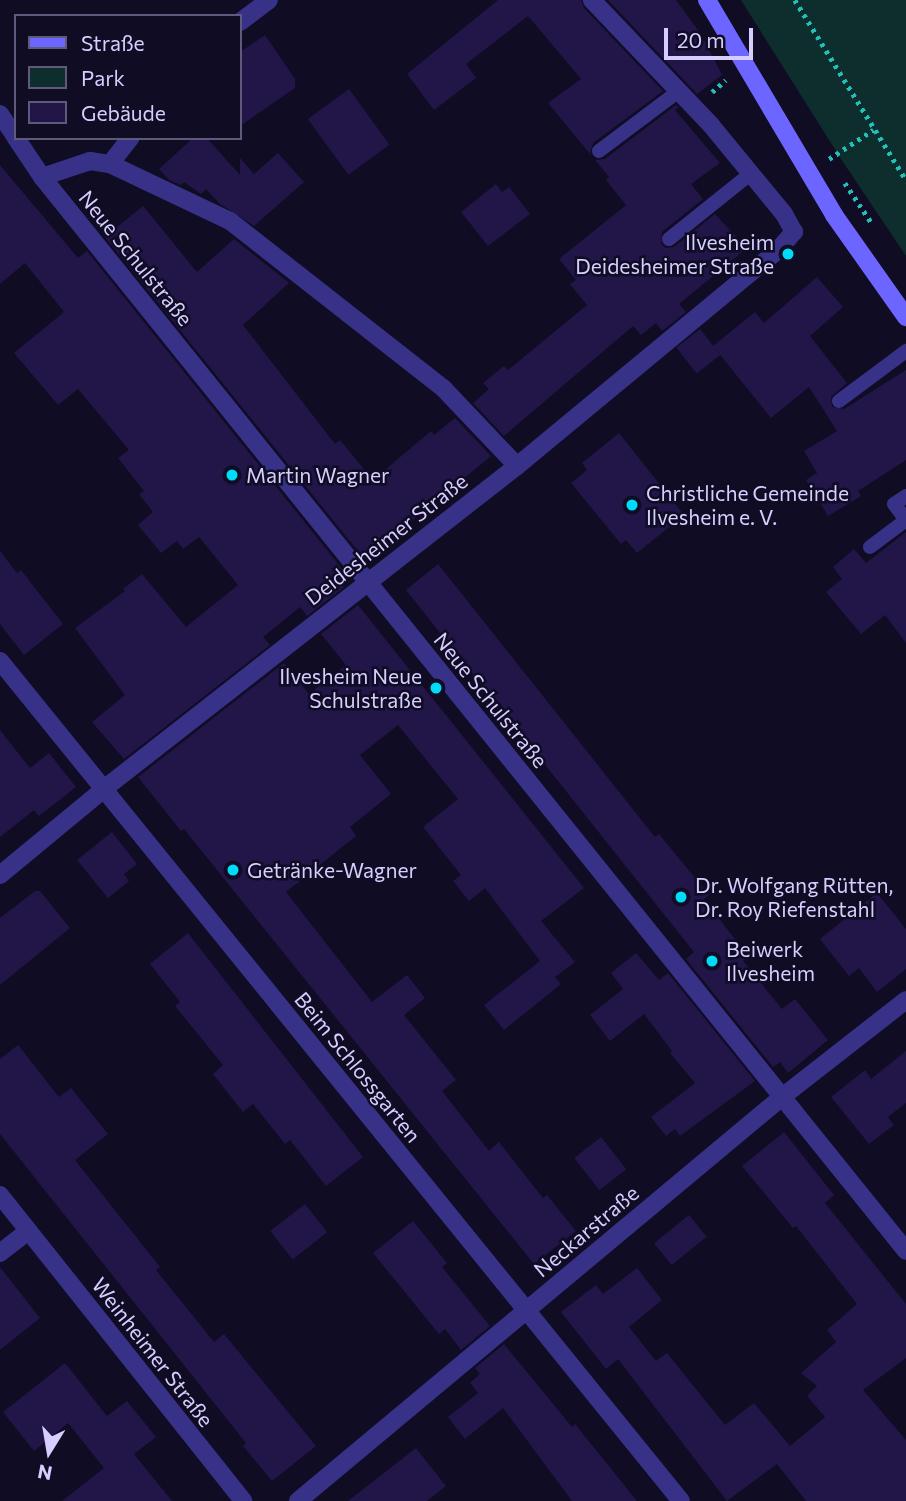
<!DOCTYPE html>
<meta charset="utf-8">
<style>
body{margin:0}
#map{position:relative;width:906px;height:1501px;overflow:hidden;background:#100c24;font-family:Commissioner,sans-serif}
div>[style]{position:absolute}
.green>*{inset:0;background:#0e2e2e}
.building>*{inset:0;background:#211647;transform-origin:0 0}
.path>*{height:4.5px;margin-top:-2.25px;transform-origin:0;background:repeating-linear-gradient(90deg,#22c0ba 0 3.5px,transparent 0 8.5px)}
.lane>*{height:14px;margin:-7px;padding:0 7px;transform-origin:7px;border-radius:7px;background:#373288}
.street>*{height:18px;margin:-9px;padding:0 9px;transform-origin:9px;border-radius:9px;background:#373288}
.secondary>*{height:18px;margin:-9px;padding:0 9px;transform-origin:9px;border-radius:9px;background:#6d65ff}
.dots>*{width:19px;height:19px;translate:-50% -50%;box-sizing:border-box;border:4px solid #100c24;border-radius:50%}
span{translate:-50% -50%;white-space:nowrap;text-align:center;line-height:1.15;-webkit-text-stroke:5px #100c24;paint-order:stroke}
.poi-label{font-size:21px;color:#d5ceff}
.right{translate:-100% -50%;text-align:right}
.left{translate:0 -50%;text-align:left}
.street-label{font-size:21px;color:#d5ceff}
.legend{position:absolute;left:14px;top:14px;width:228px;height:126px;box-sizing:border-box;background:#100c24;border:2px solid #5f5a7c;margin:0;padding:9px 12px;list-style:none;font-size:21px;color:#d5ceff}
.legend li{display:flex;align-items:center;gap:14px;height:35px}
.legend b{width:35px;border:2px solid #5f5a7c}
.north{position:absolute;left:14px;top:1417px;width:70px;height:70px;-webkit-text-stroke:5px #100c24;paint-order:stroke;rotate:191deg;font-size:19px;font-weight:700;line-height:28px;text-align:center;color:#d5ceff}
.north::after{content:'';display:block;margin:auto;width:24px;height:32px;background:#d5ceff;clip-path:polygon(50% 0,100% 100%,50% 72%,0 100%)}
.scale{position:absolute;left:664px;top:28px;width:89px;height:32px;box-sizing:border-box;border:4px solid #d5ceff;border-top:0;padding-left:9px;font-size:21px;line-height:24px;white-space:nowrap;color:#d5ceff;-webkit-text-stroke:5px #100c24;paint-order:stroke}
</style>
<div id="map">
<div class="green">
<i style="clip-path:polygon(741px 0,906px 0,906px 256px,841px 159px)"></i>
</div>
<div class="building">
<i style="clip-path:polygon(498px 0,581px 0,584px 8px,663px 91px,593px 143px,590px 154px,548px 103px,581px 79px,528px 16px,466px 64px,476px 78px,434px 110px,407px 74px)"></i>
<i style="clip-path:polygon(608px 0,676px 0,701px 34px,722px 75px,697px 94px)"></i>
<i style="clip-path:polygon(265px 35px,295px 79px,295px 88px,240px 126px,240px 52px)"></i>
<i style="left:349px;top:89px;width:69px;height:51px;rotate:54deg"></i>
<i style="clip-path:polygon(676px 105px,679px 107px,675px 110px,720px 163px,691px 184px,703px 199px,662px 232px,661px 244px,666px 248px,674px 247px,715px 214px,747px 248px,679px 304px,686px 312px,662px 331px,656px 323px,641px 335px,633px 326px,504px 436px,473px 403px,489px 389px,483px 383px,504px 366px,508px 370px,587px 305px,570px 284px,576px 280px,559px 259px,626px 205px,606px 180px,609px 177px,595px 160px,605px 159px)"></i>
<i style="clip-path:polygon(193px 138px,207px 138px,240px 175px,240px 158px,254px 174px,278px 153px,304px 182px,254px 226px,220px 204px,206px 189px,201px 194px,184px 182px,181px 185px,169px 180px,159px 169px)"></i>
<i style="clip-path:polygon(0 165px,78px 258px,87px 251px,347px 575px,340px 581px,344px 587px,307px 616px,300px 607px,263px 637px,270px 645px,124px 759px,92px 722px,125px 695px,75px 628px,125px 591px,123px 589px,142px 574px,186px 627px,238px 585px,199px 537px,183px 549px,177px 541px,161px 553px,138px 525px,153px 512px,139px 494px,144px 491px,118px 458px,129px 450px,78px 389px,58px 405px,14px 353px,64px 312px,25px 263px,0 284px)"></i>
<i style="clip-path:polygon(496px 184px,502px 192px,509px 187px,530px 214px,488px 246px,461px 212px)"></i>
<i style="clip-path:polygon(143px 206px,197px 272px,234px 239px,289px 283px,243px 325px,335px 444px,340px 440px,373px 480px,431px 431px,434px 435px,455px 418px,491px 456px,365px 560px,105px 237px)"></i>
<i style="clip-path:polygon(817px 277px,843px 307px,810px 336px,847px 383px,831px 397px,832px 407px,844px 409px,906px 370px,906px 460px,858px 491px,861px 496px,828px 516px,806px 480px,817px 473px,804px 451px,837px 431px,809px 387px,771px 418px,713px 346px,755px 312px,764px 323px)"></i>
<i style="left:700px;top:329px;width:33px;height:30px;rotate:52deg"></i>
<i style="clip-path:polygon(619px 433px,684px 515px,637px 553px,626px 540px,621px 544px,571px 483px,587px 470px,582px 463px)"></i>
<i style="clip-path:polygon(906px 532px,906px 643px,885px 615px,861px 634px,826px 592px,842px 579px,833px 567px,854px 549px,866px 563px)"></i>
<i style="clip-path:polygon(0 551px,17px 573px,21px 570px,63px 624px,24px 655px,0 624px)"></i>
<i style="clip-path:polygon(438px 564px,655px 837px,659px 834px,709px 895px,704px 899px,748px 956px,743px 961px,782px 1009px,795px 999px,828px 1040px,788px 1073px,780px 1062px,773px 1067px,686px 959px,694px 952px,406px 590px)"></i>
<i style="clip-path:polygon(358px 605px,584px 888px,541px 921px,575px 962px,555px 977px,561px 984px,504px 1030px,484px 1005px,540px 961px,485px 888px,469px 901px,453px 881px,461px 875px,423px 827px,458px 799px,398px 725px,360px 755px,391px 794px,350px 827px,356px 836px,286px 892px,372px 1002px,407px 975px,425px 998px,404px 1015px,456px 1080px,442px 1091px,489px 1151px,499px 1142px,543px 1198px,547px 1195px,576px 1231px,534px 1264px,184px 829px,181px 831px,138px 777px,284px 663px,309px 694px,346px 665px,321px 634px)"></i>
<i style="clip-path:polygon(0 730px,30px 768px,49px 753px,76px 787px,39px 816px,34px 810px,0 837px)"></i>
<i style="clip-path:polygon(112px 832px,137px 864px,124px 874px,129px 881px,108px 898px,77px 860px)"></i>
<i style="clip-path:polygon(35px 891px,40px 891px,70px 928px,0 985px,0 918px)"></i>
<i style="clip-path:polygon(877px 893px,906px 929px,906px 969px,877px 992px,859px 968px,849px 976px,820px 939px)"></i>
<i style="clip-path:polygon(188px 933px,363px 1157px,326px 1186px,290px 1140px,285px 1144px,253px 1104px,243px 1112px,213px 1074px,223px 1065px,175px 1006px,180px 1002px,150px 964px)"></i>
<i style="clip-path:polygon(636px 953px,659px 980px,668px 973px,755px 1081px,680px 1136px,675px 1129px,666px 1136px,651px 1117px,695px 1083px,670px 1053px,672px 1051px,644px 1014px,610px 1041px,590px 1015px,623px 989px,611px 973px)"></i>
<i style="clip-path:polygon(18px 1045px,59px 1097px,71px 1088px,108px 1134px,75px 1160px,160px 1267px,156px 1270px,214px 1342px,224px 1334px,316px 1446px,272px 1481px,243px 1446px,246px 1443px,0 1134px,0 1059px)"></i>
<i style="clip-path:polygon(906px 1051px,906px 1103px,888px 1117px,894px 1125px,869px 1144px,831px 1097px,865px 1070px,871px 1079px)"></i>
<i style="clip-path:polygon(784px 1132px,834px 1195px,825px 1203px,906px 1304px,906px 1358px,863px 1390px,906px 1440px,906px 1501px,806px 1501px,777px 1464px,727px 1501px,618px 1359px,606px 1369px,561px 1312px,596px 1285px,603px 1294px,637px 1268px,662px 1300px,629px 1327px,656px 1361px,667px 1353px,725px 1425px,754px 1403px,790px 1446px,825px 1417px,807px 1396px,817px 1386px,801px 1373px,836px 1342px,827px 1330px,857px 1304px,796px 1226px,793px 1228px,742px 1166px)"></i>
<i style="left:601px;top:1137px;width:41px;height:34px;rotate:52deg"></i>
<i style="left:305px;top:1204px;width:36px;height:44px;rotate:52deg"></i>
<i style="left:689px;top:1215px;width:28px;height:45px;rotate:51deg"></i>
<i style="clip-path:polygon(413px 1221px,447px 1263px,442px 1267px,490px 1326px,461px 1350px,445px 1329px,439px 1334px,373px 1253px)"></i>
<i style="clip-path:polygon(0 1267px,40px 1318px,0 1350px)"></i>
<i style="clip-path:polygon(504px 1344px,572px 1427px,575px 1424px,637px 1501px,572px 1501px,503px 1408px,465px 1439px,448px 1417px,478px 1393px,470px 1383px,480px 1374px,475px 1368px)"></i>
<i style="clip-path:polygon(65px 1363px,107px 1416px,127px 1401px,156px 1437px,134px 1454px,172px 1501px,62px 1501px,104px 1468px,68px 1423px,34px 1451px,3px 1412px)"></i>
<i style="clip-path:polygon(416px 1448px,446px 1486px,427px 1501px,348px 1501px)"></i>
</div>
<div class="path">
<i style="left:795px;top:0;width:211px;rotate:58.3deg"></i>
<i style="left:712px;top:92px;width:18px;rotate:-41deg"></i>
<i style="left:829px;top:159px;width:53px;rotate:-33.4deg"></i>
<i style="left:845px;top:183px;width:50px;rotate:56.3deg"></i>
</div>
<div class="lane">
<i style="left:599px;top:151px;width:100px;rotate:-36.9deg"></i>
<i style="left:669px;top:239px;width:104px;rotate:-38.7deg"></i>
<i style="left:839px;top:401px;width:84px;rotate:-36.7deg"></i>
<i style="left:906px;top:496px;width:14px;rotate:146deg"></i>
<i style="left:894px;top:504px;width:20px;rotate:53deg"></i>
<i style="left:870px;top:547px;width:45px;rotate:-36.9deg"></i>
</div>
<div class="street">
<i style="left:240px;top:22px;width:36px;rotate:-37deg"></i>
<i style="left:0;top:114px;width:29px;rotate:56deg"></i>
<i style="left:16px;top:138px;width:47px;rotate:56.3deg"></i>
<i style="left:42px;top:177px;width:1378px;rotate:51.18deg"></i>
<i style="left:110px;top:164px;width:33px;rotate:-52deg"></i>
<i style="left:42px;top:177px;width:51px;rotate:-18.4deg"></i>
<i style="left:90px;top:161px;width:20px;rotate:9deg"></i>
<i style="left:110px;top:164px;width:133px;rotate:25.4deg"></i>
<i style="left:230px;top:221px;width:272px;rotate:38.1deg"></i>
<i style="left:444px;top:389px;width:106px;rotate:46.5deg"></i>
<i style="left:0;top:661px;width:1081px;rotate:50.97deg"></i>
<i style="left:0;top:875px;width:136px;rotate:-39.6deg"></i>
<i style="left:105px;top:788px;width:523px;rotate:-38.01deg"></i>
<i style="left:517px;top:466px;width:340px;rotate:-39.6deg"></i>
<i style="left:779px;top:249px;width:23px;rotate:-49deg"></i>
<i style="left:794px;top:232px;width:21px;rotate:-119deg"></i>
<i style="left:784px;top:214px;width:115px;rotate:-129.4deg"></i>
<i style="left:711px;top:125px;width:173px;rotate:-133.6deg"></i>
<i style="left:0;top:1195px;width:391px;rotate:51.5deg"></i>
<i style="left:0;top:1253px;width:36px;rotate:-38deg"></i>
<i style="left:298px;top:1501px;width:630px;rotate:-39.85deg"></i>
<i style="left:782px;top:1097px;width:157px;rotate:-38deg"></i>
</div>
<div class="secondary">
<i style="left:707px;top:0;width:250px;rotate:59.4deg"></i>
<i style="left:834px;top:215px;width:125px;rotate:54.8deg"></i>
</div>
<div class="dots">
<i style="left:788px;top:254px;background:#00dbf9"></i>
<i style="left:232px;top:475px;background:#00dbf9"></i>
<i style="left:632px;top:505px;background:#00dbf9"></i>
<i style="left:436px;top:688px;background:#00dbf9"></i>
<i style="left:233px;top:870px;background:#00dbf9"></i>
<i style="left:681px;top:897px;background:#00dbf9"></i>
<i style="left:712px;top:961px;background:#00dbf9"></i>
</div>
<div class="poi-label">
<span class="right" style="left:774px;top:254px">Ilvesheim<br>Deidesheimer Straße</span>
<span class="left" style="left:246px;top:475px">Martin Wagner</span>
<span class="left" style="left:646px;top:505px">Christliche Gemeinde<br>Ilvesheim e. V.</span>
<span class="right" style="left:422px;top:688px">Ilvesheim Neue<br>Schulstraße</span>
<span class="left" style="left:247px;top:870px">Getränke-Wagner</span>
<span class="left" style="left:695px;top:897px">Dr. Wolfgang Rütten,<br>Dr. Roy Riefenstahl</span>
<span class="left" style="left:726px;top:961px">Beiwerk<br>Ilvesheim</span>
</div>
<div class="street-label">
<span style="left:136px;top:258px;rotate:51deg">Neue Schulstraße</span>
<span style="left:386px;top:539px;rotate:-38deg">Deidesheimer Straße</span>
<span style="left:491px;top:700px;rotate:51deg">Neue Schulstraße</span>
<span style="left:358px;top:1067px;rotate:51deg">Beim Schlossgarten</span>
<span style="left:586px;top:1231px;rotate:-40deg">Neckarstraße</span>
<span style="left:153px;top:1352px;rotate:52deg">Weinheimer Straße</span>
</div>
<ul class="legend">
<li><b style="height:9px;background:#6d65ff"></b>Straße</li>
<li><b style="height:19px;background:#0e2e2e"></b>Park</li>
<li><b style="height:19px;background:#211647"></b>Gebäude</li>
</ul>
<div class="north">N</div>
<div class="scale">20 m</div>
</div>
